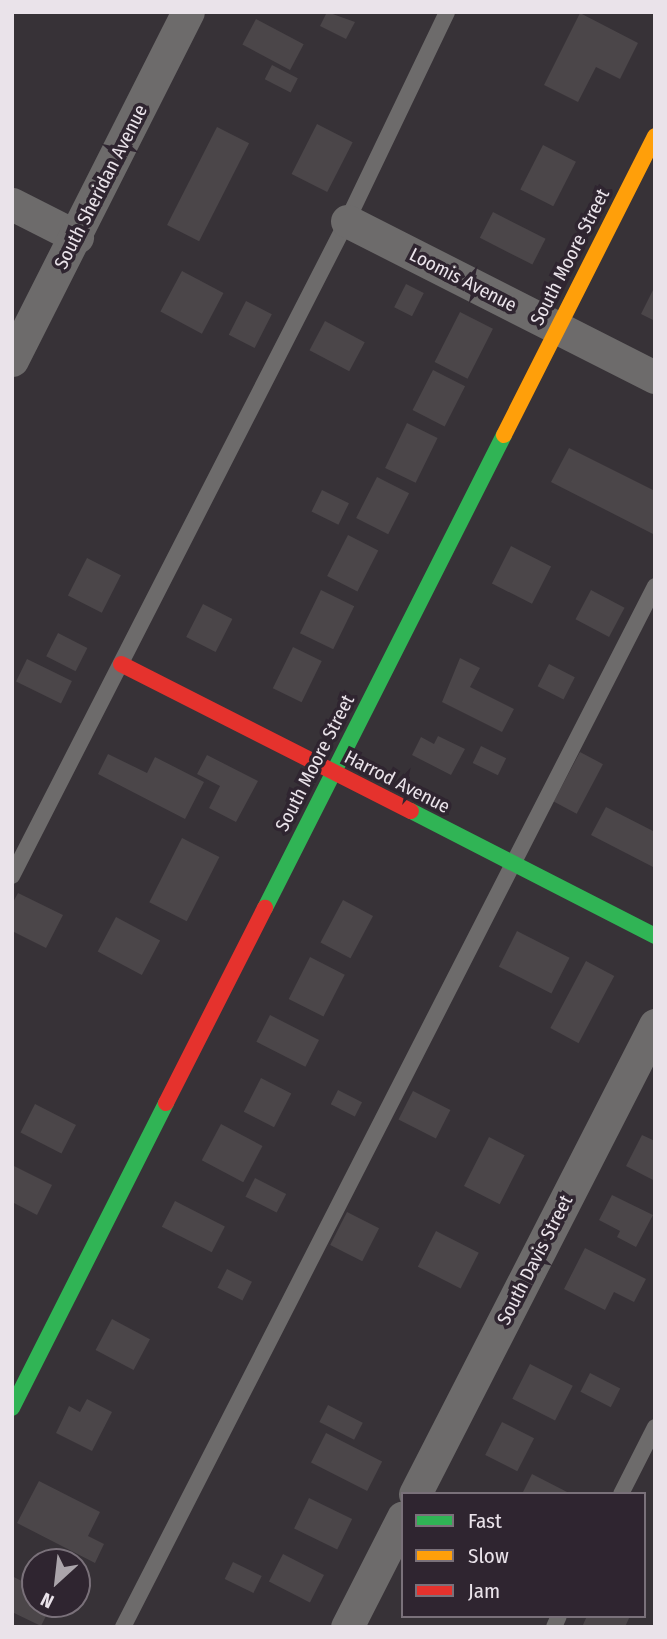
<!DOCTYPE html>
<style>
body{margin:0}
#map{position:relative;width:667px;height:1639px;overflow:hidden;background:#373237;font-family:"Fira Sans Condensed",sans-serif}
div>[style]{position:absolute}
.building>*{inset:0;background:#4b4649;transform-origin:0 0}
.lane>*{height:16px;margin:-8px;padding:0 8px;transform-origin:8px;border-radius:8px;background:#6d6b6b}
.street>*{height:33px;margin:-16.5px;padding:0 16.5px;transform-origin:16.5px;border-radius:16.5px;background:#6d6b6b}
.fast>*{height:16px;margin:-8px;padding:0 8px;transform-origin:8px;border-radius:8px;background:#30b455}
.slow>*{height:16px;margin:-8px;padding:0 8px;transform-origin:8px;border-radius:8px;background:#ff9f0a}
.jam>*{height:16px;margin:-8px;padding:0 8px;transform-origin:8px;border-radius:8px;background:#e5322d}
span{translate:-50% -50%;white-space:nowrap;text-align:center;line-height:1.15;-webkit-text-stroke:7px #2f2530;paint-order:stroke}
.street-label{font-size:19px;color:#eae3ea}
.frame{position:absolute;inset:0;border:14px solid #eae3ea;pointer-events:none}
.legend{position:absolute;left:401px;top:1492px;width:245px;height:126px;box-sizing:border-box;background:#2f2530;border:2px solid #7a717a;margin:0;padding:9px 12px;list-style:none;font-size:21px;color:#eae3ea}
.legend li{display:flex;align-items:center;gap:14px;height:35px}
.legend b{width:35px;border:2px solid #7a717a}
.north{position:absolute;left:21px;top:1548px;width:70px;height:70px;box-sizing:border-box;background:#2f2530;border:2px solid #7a717a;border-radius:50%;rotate:207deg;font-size:19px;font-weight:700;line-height:28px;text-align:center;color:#eae3ea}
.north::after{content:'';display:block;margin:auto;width:24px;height:32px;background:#aba5ab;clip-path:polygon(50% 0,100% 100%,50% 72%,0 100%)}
</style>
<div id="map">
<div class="building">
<i style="clip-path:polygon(327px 12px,355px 22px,346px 39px,320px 26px)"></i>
<i style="clip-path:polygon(580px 13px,638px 43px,620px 79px,596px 67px,578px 102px,544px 85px)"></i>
<i style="left:256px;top:19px;width:54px;height:29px;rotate:28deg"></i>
<i style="left:272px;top:65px;width:29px;height:16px;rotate:27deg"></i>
<i style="left:317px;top:124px;width:40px;height:56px;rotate:27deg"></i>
<i style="left:217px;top:127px;width:36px;height:110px;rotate:27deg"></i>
<i style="left:543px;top:145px;width:37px;height:50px;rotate:27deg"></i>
<i style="left:493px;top:212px;width:59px;height:29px;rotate:27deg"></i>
<i style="left:182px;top:271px;width:47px;height:46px;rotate:28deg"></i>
<i style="left:406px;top:284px;width:20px;height:26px;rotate:27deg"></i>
<i style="clip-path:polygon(655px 286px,655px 321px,641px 314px)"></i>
<i style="left:246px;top:301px;width:29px;height:38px;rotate:27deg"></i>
<i style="left:460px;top:312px;width:37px;height:56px;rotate:27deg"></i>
<i style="left:325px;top:321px;width:45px;height:33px;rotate:28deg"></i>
<i style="left:433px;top:370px;width:36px;height:45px;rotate:27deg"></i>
<i style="left:407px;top:423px;width:34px;height:50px;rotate:26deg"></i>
<i style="clip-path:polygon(569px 448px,655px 491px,655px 535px,551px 482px)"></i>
<i style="left:377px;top:477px;width:36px;height:46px;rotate:27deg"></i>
<i style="left:322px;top:490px;width:30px;height:24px;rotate:26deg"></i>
<i style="left:348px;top:535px;width:34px;height:46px;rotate:27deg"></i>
<i style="left:511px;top:546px;width:45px;height:42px;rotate:27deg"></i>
<i style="left:87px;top:558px;width:38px;height:42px;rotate:27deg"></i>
<i style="left:321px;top:590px;width:37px;height:48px;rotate:26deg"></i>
<i style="left:591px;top:590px;width:38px;height:33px;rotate:28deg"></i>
<i style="left:203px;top:604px;width:33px;height:37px;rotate:27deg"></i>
<i style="left:58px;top:633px;width:33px;height:26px;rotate:27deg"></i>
<i style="left:293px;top:647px;width:32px;height:46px;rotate:26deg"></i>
<i style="clip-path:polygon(460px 658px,480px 668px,470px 687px,514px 709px,502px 732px,442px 702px)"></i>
<i style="left:27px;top:659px;width:50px;height:25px;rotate:26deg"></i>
<i style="left:549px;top:664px;width:29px;height:25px;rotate:27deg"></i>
<i style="clip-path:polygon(438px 736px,465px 749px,451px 775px,412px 755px,421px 737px,434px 744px)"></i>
<i style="left:481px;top:746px;width:28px;height:19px;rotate:26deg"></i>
<i style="left:580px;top:752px;width:26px;height:56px;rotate:28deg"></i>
<i style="clip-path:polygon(108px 754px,147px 773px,155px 757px,204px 782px,185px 819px,98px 774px)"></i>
<i style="clip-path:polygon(207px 755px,258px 781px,236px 822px,209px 808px,220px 786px,197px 774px)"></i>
<i style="clip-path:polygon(606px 807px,655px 832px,655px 868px,591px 835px)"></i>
<i style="left:182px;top:838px;width:42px;height:72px;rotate:27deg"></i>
<i style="clip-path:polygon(18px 893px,63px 915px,46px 948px,12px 931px,12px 904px)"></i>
<i style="left:343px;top:900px;width:34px;height:48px;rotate:28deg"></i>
<i style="left:116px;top:917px;width:50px;height:39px;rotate:28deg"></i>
<i style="left:517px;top:931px;width:59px;height:40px;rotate:27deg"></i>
<i style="left:310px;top:957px;width:39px;height:47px;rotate:27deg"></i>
<i style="left:586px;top:961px;width:32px;height:76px;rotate:28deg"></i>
<i style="left:270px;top:1015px;width:55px;height:30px;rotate:27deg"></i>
<i style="left:261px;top:1078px;width:34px;height:38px;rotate:27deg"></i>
<i style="left:338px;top:1090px;width:27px;height:16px;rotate:27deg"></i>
<i style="left:413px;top:1091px;width:42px;height:32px;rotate:27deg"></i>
<i style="left:35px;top:1104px;width:46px;height:32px;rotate:27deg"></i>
<i style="left:221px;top:1124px;width:47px;height:41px;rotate:28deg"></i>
<i style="clip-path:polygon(642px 1135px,655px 1141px,655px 1181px,626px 1166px)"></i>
<i style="left:489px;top:1137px;width:40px;height:55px;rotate:27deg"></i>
<i style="clip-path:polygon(12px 1165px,52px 1185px,37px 1215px,12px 1202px)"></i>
<i style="left:255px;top:1178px;width:35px;height:21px;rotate:27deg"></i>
<i style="clip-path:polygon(612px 1195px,653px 1215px,636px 1247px,617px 1237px,620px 1231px,599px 1220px)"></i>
<i style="left:175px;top:1201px;width:56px;height:29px;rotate:27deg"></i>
<i style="left:347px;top:1212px;width:36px;height:37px;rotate:27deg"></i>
<i style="left:436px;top:1231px;width:48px;height:40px;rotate:27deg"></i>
<i style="clip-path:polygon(585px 1248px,646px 1279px,634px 1302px,614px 1292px,605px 1310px,564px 1289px)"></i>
<i style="left:227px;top:1269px;width:28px;height:21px;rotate:27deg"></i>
<i style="left:112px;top:1319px;width:43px;height:35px;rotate:28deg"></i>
<i style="left:530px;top:1364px;width:48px;height:39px;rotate:27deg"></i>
<i style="left:590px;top:1373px;width:34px;height:21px;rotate:27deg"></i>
<i style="clip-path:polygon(87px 1399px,112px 1412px,92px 1451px,56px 1433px,69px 1406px,80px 1412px)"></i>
<i style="left:328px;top:1405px;width:39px;height:19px;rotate:27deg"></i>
<i style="left:502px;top:1422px;width:36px;height:37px;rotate:27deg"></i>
<i style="left:326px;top:1433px;width:63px;height:33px;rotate:27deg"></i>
<i style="clip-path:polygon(532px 1474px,571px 1494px,522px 1494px)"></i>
<i style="clip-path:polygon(39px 1481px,100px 1512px,88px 1536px,104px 1544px,95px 1563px,17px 1523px)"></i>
<i style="left:309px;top:1498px;width:48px;height:34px;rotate:26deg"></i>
<i style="left:283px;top:1554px;width:46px;height:31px;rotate:27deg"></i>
<i style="left:233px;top:1562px;width:32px;height:19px;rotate:26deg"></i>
<i style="clip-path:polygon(12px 1576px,35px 1588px,35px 1604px,52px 1604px,41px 1626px,12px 1612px)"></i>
<i style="clip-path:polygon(587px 1616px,630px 1616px,625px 1627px,582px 1627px)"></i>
</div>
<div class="lane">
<i style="left:12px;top:876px;width:736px;rotate:-62.91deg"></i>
<i style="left:347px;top:221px;width:232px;rotate:-64.4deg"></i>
<i style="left:621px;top:1494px;width:75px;rotate:-63.1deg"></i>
<i style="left:123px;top:1627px;width:1169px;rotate:-62.93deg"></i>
<i style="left:554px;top:1627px;width:12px;rotate:-66deg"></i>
</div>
<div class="street">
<i style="left:12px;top:204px;width:73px;rotate:26.9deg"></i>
<i style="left:347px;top:221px;width:345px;rotate:26.9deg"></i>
<i style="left:12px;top:360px;width:390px;rotate:-63.2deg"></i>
<i style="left:415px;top:1494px;width:527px;rotate:-62.9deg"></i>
<i style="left:347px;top:1627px;width:123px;rotate:-63deg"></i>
</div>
<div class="fast">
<i style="left:411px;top:811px;width:274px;rotate:27.1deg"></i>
<i style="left:265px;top:908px;width:530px;rotate:-63.19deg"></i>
<i style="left:12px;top:1408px;width:342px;rotate:-63.2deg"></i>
</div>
<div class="slow">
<i style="left:504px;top:435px;width:335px;rotate:-63.2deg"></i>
</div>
<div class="jam">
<i style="left:121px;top:664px;width:325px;rotate:26.9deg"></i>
<i style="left:166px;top:1103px;width:219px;rotate:-63.1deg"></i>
</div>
<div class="street-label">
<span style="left:101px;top:187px;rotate:-63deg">South Sheridan Avenue</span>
<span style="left:570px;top:257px;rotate:-63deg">South Moore Street</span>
<span style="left:463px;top:280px;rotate:27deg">Loomis Avenue</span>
<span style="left:315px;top:763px;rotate:-63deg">South Moore Street</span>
<span style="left:397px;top:782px;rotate:27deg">Harrod Avenue</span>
<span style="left:535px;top:1260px;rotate:-63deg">South Davis Street</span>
</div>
<div class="frame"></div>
<ul class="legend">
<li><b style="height:9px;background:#30b455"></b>Fast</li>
<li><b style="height:9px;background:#ff9f0a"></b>Slow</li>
<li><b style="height:9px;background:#e5322d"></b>Jam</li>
</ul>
<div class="north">N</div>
</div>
